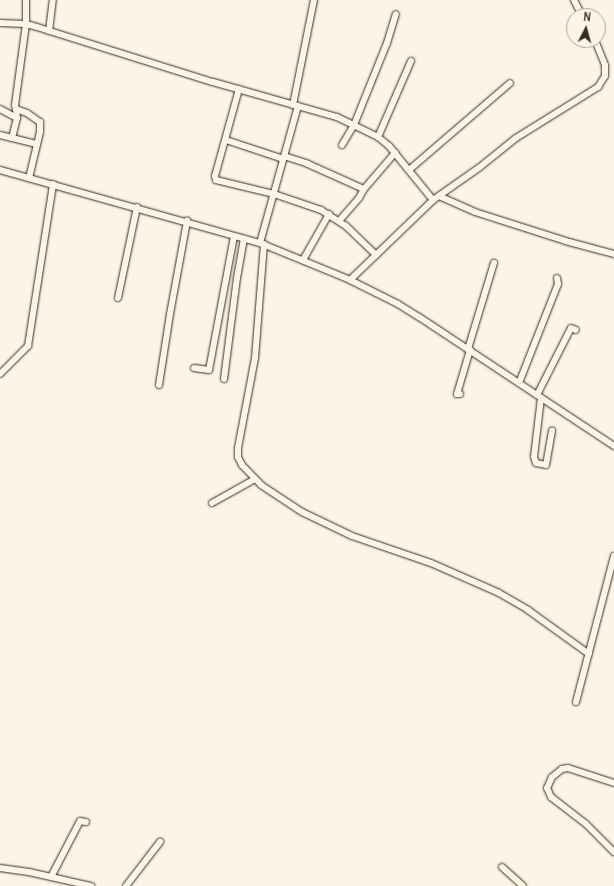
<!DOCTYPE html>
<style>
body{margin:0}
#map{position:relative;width:614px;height:886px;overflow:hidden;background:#fcf5e5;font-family:Delius,sans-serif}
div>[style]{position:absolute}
.roads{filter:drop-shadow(0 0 1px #3b2a1e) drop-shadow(0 0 1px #3b2a1e)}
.minor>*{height:6px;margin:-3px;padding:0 3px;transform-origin:3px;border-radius:3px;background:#fcf5e5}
span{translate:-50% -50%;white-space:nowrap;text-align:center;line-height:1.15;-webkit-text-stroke:3.5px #fcf5e5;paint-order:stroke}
.north{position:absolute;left:566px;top:8px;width:40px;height:40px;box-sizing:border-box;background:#fcf5e5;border:1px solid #afa495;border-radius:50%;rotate:6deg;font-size:11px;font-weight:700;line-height:16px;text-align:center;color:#3b2a1e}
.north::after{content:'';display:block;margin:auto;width:14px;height:18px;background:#3b2a1e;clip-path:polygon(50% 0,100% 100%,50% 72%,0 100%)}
</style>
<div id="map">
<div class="roads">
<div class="minor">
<i style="left:26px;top:0;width:24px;rotate:90deg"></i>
<i style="left:26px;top:24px;width:82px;rotate:97.7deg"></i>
<i style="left:15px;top:105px;width:4px;rotate:76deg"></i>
<i style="left:16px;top:109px;width:12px;rotate:20deg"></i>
<i style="left:27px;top:113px;width:16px;rotate:35deg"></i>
<i style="left:40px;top:122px;width:10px;rotate:90deg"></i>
<i style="left:40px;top:132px;width:47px;rotate:103.4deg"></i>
<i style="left:574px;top:0;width:18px;rotate:63deg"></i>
<i style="left:0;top:23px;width:26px;rotate:2deg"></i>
<i style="left:26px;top:24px;width:11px;rotate:15deg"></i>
<i style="left:37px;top:27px;width:184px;rotate:17.4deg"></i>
<i style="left:213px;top:82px;width:129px;rotate:15.8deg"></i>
<i style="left:337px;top:117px;width:46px;rotate:26deg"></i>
<i style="left:378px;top:137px;width:14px;rotate:39deg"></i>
<i style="left:389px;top:146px;width:70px;rotate:50.8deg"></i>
<i style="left:49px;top:31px;width:31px;rotate:-83deg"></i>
<i style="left:239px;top:89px;width:90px;rotate:105.4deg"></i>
<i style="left:215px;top:176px;width:4px;rotate:76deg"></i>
<i style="left:216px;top:180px;width:60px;rotate:13.6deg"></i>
<i style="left:274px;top:194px;width:50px;rotate:18.8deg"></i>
<i style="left:321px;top:210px;width:30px;rotate:33deg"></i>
<i style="left:346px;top:226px;width:42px;rotate:44deg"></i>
<i style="left:293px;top:105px;width:107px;rotate:-78.7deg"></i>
<i style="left:0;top:109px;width:19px;rotate:28deg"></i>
<i style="left:0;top:135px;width:38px;rotate:14deg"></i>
<i style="left:378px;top:137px;width:83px;rotate:-66.5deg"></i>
<i style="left:12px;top:138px;width:21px;rotate:-76deg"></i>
<i style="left:17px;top:118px;width:9px;rotate:-96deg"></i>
<i style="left:226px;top:140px;width:60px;rotate:18.4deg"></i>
<i style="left:342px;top:145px;width:23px;rotate:-59deg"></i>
<i style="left:354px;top:125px;width:88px;rotate:-68.1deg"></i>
<i style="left:387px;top:43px;width:30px;rotate:-73deg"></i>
<i style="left:284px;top:156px;width:25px;rotate:18deg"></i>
<i style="left:308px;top:164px;width:61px;rotate:24.1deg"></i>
<i style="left:364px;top:189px;width:48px;rotate:-49.3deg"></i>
<i style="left:0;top:170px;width:270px;rotate:15.7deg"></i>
<i style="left:260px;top:243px;width:97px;rotate:22.3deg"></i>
<i style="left:350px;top:280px;width:54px;rotate:26.6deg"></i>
<i style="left:398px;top:304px;width:25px;rotate:32deg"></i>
<i style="left:419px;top:317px;width:234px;rotate:33.5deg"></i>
<i style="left:409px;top:170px;width:133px;rotate:-40.7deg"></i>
<i style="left:439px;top:196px;width:39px;rotate:24deg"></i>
<i style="left:475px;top:212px;width:99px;rotate:17.7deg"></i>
<i style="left:569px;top:242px;width:47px;rotate:14.9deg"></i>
<i style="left:339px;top:221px;width:30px;rotate:-49deg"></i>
<i style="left:359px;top:198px;width:10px;rotate:-61deg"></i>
<i style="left:260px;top:243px;width:142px;rotate:-74.5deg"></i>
<i style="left:264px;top:244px;width:114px;rotate:94.5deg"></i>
<i style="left:255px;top:358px;width:92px;rotate:100.7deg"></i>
<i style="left:238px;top:448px;width:9px;rotate:90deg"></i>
<i style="left:238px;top:457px;width:9px;rotate:63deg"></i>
<i style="left:242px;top:465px;width:28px;rotate:46deg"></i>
<i style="left:261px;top:485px;width:49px;rotate:33.4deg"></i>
<i style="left:302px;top:512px;width:55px;rotate:25.6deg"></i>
<i style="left:352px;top:536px;width:83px;rotate:18.9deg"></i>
<i style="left:431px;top:563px;width:74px;rotate:23.8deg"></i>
<i style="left:499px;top:593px;width:34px;rotate:30deg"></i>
<i style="left:528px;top:610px;width:75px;rotate:35.8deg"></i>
<i style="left:303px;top:260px;width:53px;rotate:-60.5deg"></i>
<i style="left:350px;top:280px;width:115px;rotate:-43.9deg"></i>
<i style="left:433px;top:200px;width:57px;rotate:-35.1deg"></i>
<i style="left:480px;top:167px;width:46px;rotate:-38.9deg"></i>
<i style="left:516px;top:138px;width:97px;rotate:-31.9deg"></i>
<i style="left:598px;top:87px;width:13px;rotate:-58deg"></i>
<i style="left:605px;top:76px;width:11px;rotate:-90deg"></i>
<i style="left:605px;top:65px;width:27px;rotate:-112deg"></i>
<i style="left:118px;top:298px;width:93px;rotate:-78.2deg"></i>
<i style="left:468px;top:349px;width:90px;rotate:-73.2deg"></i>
<i style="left:194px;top:368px;width:15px;rotate:8deg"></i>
<i style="left:209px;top:370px;width:136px;rotate:-79.4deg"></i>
<i style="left:0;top:374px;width:40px;rotate:-45deg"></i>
<i style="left:28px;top:346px;width:164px;rotate:-81.2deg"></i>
<i style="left:224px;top:379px;width:102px;rotate:-82.7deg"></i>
<i style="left:237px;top:278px;width:40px;rotate:-80deg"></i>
<i style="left:519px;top:383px;width:106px;rotate:-68.5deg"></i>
<i style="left:558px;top:284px;width:6px;rotate:-99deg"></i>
<i style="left:159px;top:385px;width:72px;rotate:-81.2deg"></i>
<i style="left:170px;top:314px;width:95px;rotate:-79.6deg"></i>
<i style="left:460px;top:394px;width:3px;rotate:180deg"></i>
<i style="left:457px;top:394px;width:46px;rotate:-73.5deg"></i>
<i style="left:537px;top:395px;width:75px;rotate:-63.1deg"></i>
<i style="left:571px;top:328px;width:5px;rotate:22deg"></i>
<i style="left:541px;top:398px;width:59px;rotate:96.8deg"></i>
<i style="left:534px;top:457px;width:6px;rotate:72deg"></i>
<i style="left:536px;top:463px;width:10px;rotate:11deg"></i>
<i style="left:546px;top:465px;width:35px;rotate:-80deg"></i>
<i style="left:212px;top:503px;width:49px;rotate:-29.2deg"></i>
<i style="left:576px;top:702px;width:151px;rotate:-75.4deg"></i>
<i style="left:614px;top:783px;width:48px;rotate:-161.9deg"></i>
<i style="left:568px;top:768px;width:6px;rotate:171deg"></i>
<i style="left:562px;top:769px;width:13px;rotate:141deg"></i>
<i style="left:552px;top:777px;width:12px;rotate:114deg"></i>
<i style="left:547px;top:788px;width:10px;rotate:66deg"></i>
<i style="left:551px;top:797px;width:44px;rotate:37.6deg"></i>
<i style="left:586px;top:824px;width:40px;rotate:45deg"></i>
<i style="left:502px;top:867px;width:28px;rotate:42deg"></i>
<i style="left:0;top:868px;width:29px;rotate:8deg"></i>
<i style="left:29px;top:872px;width:64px;rotate:12.7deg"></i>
<i style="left:51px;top:877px;width:63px;rotate:-62.6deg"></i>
<i style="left:80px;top:821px;width:6px;rotate:9deg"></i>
<i style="left:126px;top:886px;width:56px;rotate:-52.3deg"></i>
</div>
</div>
<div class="north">N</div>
</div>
